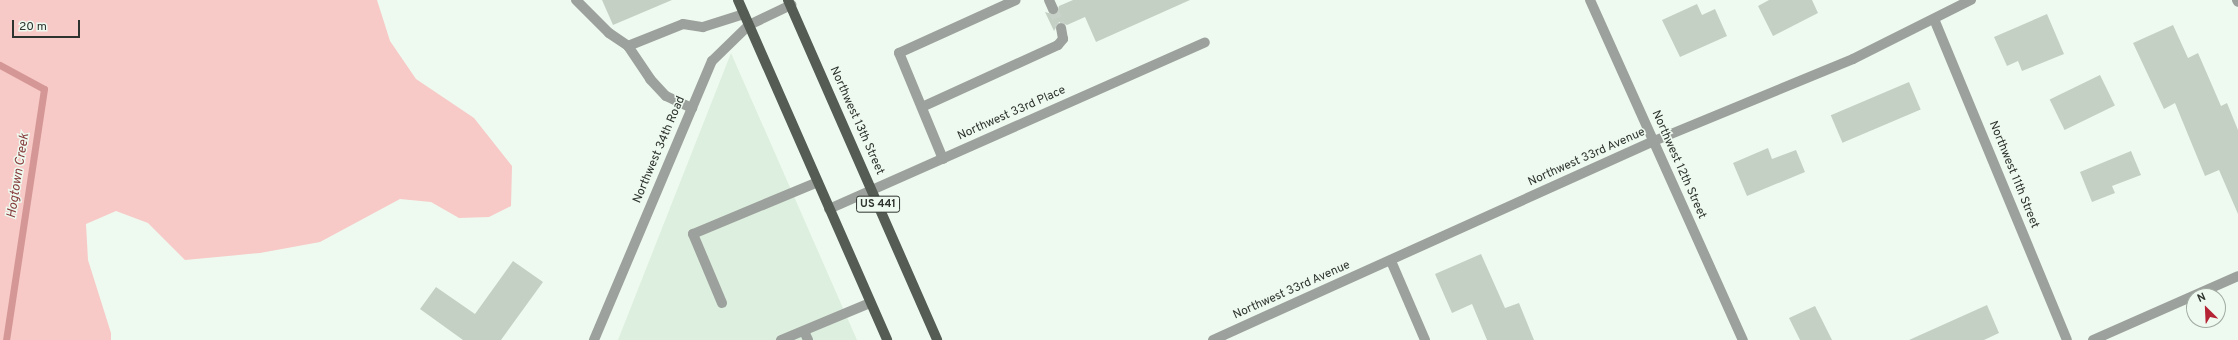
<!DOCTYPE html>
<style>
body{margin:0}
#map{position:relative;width:2238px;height:340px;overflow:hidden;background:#eefaef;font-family:Overpass,sans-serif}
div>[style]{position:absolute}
.built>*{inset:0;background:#ddefde}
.green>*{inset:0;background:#f7c9c7}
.stream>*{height:7px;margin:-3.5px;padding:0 3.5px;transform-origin:3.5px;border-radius:3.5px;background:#d49795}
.building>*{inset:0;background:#c5d0c5;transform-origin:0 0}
.minor-tunnel>*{height:10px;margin-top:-5px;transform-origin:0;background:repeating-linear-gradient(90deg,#c8d2c9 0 10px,transparent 0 15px)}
.minor>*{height:10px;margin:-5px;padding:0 5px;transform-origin:5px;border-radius:5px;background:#9da19d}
.major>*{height:10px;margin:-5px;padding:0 5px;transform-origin:5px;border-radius:5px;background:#545c54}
span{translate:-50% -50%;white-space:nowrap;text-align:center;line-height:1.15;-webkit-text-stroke:3px #eefaef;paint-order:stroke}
.shield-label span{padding:1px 3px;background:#eefaef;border:1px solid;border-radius:3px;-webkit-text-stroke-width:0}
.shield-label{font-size:11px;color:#2f332f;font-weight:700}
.street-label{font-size:12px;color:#2f332f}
.water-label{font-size:13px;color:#873c3d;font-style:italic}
.north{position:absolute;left:2186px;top:288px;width:40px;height:40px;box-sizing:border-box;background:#eefaef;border:1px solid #a2aaa2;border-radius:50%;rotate:336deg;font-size:11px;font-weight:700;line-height:16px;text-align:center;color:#2f332f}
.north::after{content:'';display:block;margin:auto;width:14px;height:18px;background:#b52435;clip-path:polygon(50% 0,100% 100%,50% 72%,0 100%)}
.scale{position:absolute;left:12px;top:20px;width:68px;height:18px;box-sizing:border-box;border:2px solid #2f332f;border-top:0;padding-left:5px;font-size:12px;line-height:14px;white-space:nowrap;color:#2f332f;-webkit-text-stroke:3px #eefaef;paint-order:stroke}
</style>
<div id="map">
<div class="built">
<i style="clip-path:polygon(731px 53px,857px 340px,618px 340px)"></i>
</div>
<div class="green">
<i style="clip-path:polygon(0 0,377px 0,390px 41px,416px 79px,474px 118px,512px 166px,511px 206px,489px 217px,459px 218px,431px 202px,400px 199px,320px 242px,260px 253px,185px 260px,148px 223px,116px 211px,86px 224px,88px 260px,111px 333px,111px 340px,0 340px)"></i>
</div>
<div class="stream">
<i style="left:0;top:65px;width:50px;rotate:28.6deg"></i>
<i style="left:44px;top:89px;width:254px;rotate:98.6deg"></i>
</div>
<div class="building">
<i style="clip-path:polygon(602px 0,672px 0,613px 25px)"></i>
<i style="clip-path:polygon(1073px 0,1190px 0,1096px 42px,1085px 17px,1067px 25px,1059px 22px,1054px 31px,1045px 12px,1056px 15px,1059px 6px)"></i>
<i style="clip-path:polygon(1769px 0,1812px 0,1818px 13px,1773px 36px,1758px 6px)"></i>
<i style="clip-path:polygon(1697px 4px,1702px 15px,1715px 9px,1727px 36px,1680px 57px,1662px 20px)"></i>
<i style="clip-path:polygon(2047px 14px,2064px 54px,2022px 71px,2018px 61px,2007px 66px,1994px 37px)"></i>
<i style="clip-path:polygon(2173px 25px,2188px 58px,2198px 53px,2221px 106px,2227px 103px,2238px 130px,2238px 214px,2219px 170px,2205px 176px,2175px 103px,2164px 109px,2133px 43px)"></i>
<i style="left:2100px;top:75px;width:34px;height:56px;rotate:64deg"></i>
<i style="left:1909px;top:82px;width:30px;height:85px;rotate:67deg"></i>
<i style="clip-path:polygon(1768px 148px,1772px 159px,1796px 150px,1805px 172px,1747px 196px,1733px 163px)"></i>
<i style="clip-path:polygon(2131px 151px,2141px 175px,2112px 186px,2115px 193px,2092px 202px,2080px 172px)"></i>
<i style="clip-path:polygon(1481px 254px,1505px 308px,1519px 303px,1534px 340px,1487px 340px,1472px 304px,1452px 313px,1435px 274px)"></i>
<i style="clip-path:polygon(513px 261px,543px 282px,501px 340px,463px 340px,420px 309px,436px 287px,475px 314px)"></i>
<i style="clip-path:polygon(1987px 305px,1999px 333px,1984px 340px,1909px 340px)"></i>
<i style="clip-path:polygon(1815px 306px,1832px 340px,1800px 340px,1789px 318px)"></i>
</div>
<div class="minor-tunnel">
<i style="left:1053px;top:9px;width:21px;rotate:67deg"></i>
</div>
<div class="minor">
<i style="left:576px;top:0;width:47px;rotate:45deg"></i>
<i style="left:609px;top:33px;width:23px;rotate:34deg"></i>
<i style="left:628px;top:46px;width:40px;rotate:56deg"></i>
<i style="left:650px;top:79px;width:23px;rotate:47deg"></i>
<i style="left:666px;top:96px;width:29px;rotate:25deg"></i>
<i style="left:1049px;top:0;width:10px;rotate:66deg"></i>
<i style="left:1590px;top:0;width:373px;rotate:65.8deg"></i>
<i style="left:2237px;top:0;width:2px;rotate:63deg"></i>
<i style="left:1934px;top:19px;width:347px;rotate:67.5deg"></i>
<i style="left:628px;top:46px;width:59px;rotate:-21.8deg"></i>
<i style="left:683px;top:24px;width:20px;rotate:9deg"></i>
<i style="left:703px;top:27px;width:43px;rotate:-17.6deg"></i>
<i style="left:922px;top:107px;width:149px;rotate:-24.5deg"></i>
<i style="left:1058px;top:45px;width:8px;rotate:-50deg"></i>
<i style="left:1063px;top:39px;width:11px;rotate:-100deg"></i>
<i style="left:943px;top:159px;width:115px;rotate:-112.5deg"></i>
<i style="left:899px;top:53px;width:128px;rotate:-24.4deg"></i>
<i style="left:829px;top:209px;width:411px;rotate:-23.9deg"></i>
<i style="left:1391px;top:261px;width:86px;rotate:66.7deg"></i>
<i style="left:722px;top:303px;width:75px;rotate:-112.8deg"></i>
<i style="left:693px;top:234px;width:135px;rotate:-22.6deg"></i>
<i style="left:804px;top:331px;width:10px;rotate:66deg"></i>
<i style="left:594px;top:340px;width:303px;rotate:-67.1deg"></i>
<i style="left:712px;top:61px;width:52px;rotate:-44.2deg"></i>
<i style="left:749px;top:25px;width:47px;rotate:-25.5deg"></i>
<i style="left:781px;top:340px;width:96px;rotate:-22.6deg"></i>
<i style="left:1213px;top:340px;width:484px;rotate:-24.3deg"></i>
<i style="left:1654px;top:141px;width:215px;rotate:-22.4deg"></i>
<i style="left:1853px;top:59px;width:132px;rotate:-26.6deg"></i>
<i style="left:2093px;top:340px;width:158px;rotate:-23.8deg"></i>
</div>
<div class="major">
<i style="left:738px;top:0;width:371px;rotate:66.3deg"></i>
<i style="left:788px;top:0;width:371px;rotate:66.3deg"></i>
</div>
<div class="shield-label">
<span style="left:878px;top:204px">US 441</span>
</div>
<div class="street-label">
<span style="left:1012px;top:114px;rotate:-24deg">Northwest 33rd Place</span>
<span style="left:856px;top:121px;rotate:66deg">Northwest 13th Street</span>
<span style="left:660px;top:150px;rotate:-67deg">Northwest 34th Road</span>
<span style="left:1587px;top:158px;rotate:-24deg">Northwest 33rd Avenue</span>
<span style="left:1678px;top:165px;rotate:66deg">Northwest 12th Street</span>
<span style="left:2013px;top:175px;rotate:68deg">Northwest 11th Street</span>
<span style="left:1292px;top:291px;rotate:-24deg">Northwest 33rd Avenue</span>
</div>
<div class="water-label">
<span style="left:19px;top:176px;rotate:-81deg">Hogtown Creek</span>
</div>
<div class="north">N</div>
<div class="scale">20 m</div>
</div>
